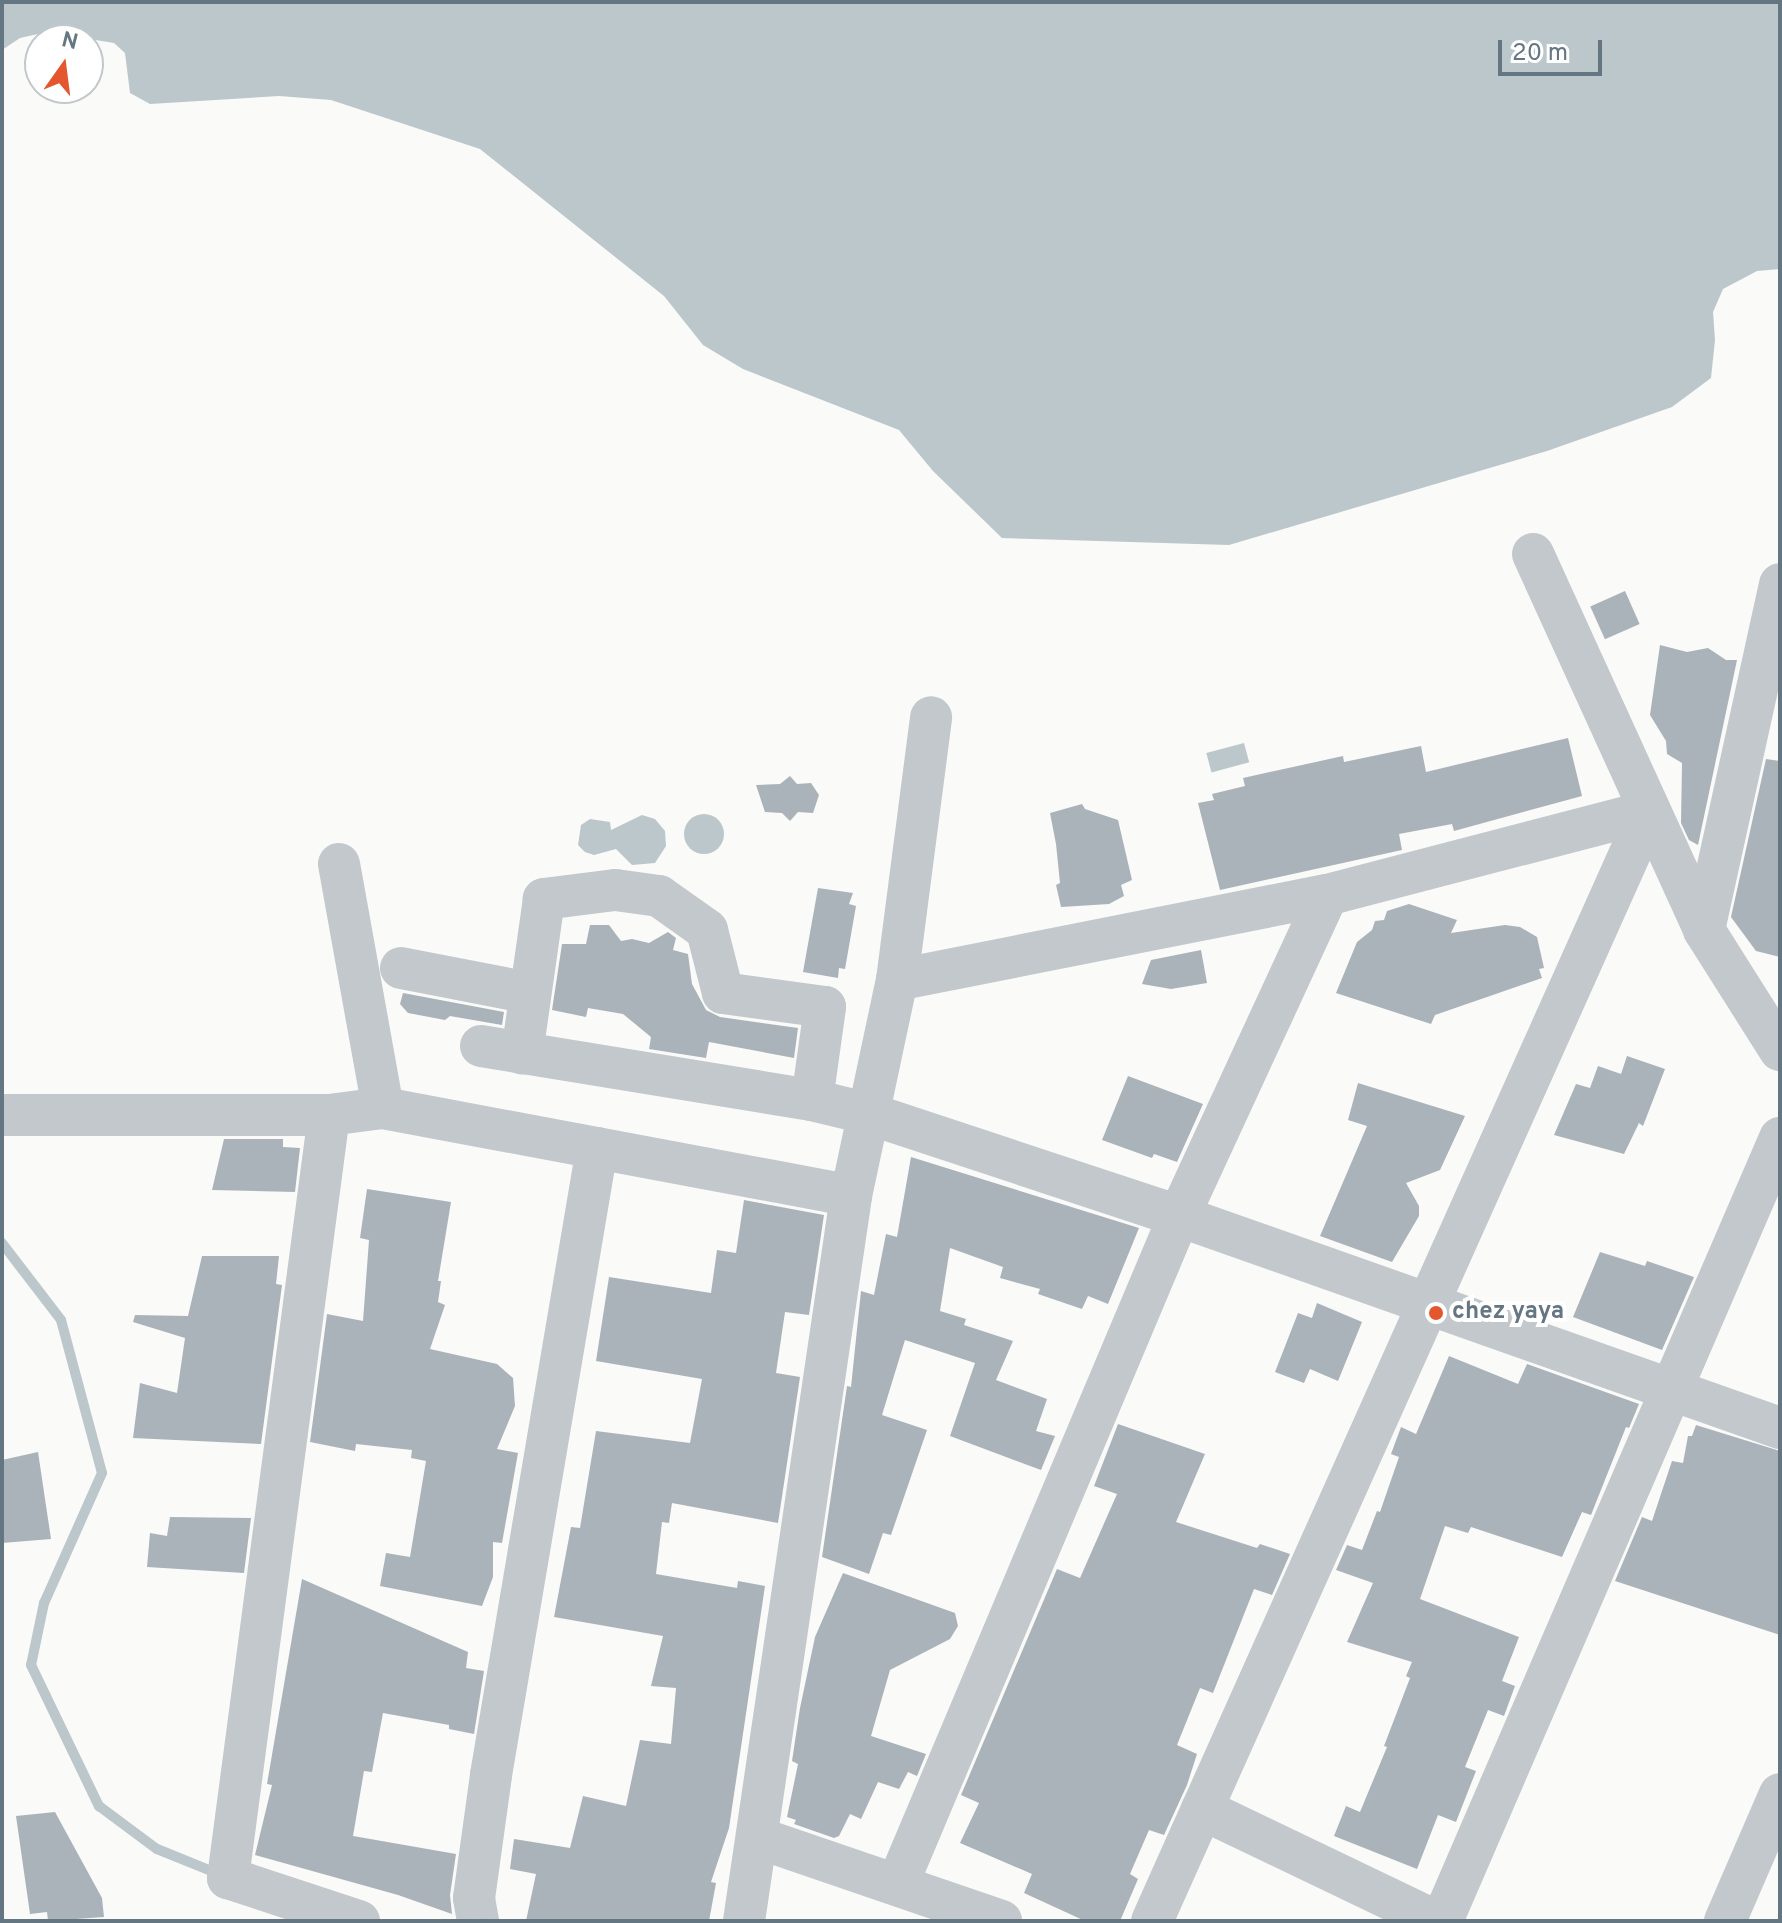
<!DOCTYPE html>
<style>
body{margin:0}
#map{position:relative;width:1782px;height:1923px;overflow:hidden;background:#fafaf8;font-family:Overpass,sans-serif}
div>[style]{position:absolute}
.water>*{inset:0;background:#bbc7cb;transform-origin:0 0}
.round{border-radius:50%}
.stream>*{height:10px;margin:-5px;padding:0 5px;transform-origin:5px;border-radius:5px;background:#bbc7cb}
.building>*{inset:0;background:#aab3b9;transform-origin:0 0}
.minor>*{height:42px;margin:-21px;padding:0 21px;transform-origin:21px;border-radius:21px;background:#c3c8cc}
.dots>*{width:22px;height:22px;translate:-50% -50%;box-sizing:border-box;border:4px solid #fff;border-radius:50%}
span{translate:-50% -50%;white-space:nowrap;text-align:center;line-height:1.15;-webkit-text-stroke:8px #fff;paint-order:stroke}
.poi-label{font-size:24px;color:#657683;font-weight:700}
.left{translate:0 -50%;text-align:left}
.frame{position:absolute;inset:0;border:4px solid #657683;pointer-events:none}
.north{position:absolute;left:24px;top:24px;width:80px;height:80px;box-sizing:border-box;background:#fff;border:2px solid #c1c8cd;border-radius:50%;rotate:14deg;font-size:22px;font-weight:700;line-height:32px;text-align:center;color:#657683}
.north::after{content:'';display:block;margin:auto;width:28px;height:36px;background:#e4572e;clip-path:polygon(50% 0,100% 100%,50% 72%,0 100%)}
.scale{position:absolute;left:1498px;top:40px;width:104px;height:36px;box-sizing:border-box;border:4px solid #657683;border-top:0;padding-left:10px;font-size:24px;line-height:28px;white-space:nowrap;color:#657683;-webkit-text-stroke:6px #fff;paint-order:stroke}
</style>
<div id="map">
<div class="water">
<i style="clip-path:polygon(2px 2px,1780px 2px,1780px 269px,1757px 271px,1723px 289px,1713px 312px,1715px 340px,1711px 378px,1672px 407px,1547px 451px,1229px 545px,1002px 538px,933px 471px,899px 430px,743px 369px,703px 345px,664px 296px,480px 149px,331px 100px,279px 96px,150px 104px,130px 93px,125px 53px,114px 43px,47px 32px,20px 38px,2px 50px)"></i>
<i style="left:1244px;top:743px;width:20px;height:39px;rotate:75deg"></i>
<i class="round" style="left:684px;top:814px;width:40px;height:40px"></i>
<i style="clip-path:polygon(642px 815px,655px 819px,665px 831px,666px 846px,655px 863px,632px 865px,616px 849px,594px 855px,585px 852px,578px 845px,581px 825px,590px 819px,610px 822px,611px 830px)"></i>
</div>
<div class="stream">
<i style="left:2px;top:1243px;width:97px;rotate:52.5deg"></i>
<i style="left:61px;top:1320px;width:158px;rotate:75deg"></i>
<i style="left:102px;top:1473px;width:142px;rotate:114deg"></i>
<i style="left:44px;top:1603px;width:63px;rotate:101.8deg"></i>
<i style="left:31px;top:1665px;width:157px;rotate:64.3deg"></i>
<i style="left:99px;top:1806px;width:72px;rotate:36.6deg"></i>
<i style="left:157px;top:1849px;width:67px;rotate:22deg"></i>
</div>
<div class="building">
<i style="left:1625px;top:591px;width:36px;height:38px;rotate:66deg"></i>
<i style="clip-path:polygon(1660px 645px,1687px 652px,1708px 648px,1726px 660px,1737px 660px,1698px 845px,1689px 840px,1681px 823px,1682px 763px,1667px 754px,1666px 741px,1650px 715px)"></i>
<i style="clip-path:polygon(1568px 738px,1582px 796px,1454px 831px,1452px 824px,1399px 834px,1402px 850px,1220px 890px,1198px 803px,1214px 800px,1212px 794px,1245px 786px,1243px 778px,1343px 756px,1344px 762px,1421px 746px,1426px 772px)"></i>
<i style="clip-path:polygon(1766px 759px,1780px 761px,1780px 957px,1756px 951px,1731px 917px)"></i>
<i style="clip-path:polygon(790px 776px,797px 784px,811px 783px,819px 795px,813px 813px,798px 812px,790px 821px,782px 813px,765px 812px,756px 785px,780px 784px)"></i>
<i style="clip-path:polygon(1082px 804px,1085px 809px,1118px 820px,1132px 880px,1121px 885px,1124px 896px,1109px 904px,1061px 907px,1056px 885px,1060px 883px,1056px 844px,1050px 813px)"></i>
<i style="clip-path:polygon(818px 888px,853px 893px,849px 904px,856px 906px,845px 969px,839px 968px,838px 978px,803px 972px)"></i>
<i style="clip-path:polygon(1409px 904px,1457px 920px,1451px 933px,1505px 925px,1520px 927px,1537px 937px,1544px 968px,1539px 969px,1542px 978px,1435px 1015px,1431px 1024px,1336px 993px,1357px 942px,1372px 930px,1375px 921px,1384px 920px,1387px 911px)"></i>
<i style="clip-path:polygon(590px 925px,609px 925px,621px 941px,632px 939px,649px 943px,668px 932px,676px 938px,673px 950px,688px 954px,692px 984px,706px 1010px,720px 1017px,798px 1028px,794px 1058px,709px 1042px,706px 1058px,649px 1049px,651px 1037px,623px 1014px,588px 1008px,586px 1017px,552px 1010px,562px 944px,586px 944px)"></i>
<i style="clip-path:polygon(1201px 950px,1207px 983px,1171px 989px,1142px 984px,1151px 960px)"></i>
<i style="clip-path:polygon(403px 993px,504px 1012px,502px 1025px,450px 1016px,445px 1020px,408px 1013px,400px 1004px)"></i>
<i style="clip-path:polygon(1627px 1056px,1665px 1069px,1643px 1126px,1639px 1123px,1624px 1154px,1554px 1135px,1576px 1084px,1590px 1088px,1598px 1066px,1621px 1074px)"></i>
<i style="clip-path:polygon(1128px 1076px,1203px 1104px,1177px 1162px,1154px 1154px,1152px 1158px,1102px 1140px)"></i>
<i style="clip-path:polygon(1358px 1083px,1465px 1116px,1440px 1170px,1406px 1183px,1419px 1206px,1419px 1216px,1392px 1262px,1320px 1236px,1367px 1126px,1348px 1120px)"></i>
<i style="clip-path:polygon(224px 1139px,283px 1139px,283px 1147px,300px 1148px,295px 1192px,212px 1190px)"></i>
<i style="clip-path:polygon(911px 1157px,1139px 1228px,1108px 1304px,1088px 1296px,1082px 1309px,1038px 1294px,1040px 1289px,1000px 1278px,1003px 1267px,950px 1248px,940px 1311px,966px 1319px,964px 1325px,1013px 1341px,996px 1380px,1047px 1399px,1036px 1431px,1055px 1436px,1041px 1470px,950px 1436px,975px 1363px,905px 1340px,882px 1415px,927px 1430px,891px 1535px,883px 1533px,869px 1574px,822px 1557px,847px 1386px,851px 1387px,861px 1291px,874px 1295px,886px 1234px,897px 1237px)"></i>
<i style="clip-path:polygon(367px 1189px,451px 1202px,438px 1281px,441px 1281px,438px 1302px,445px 1305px,430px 1349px,497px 1364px,513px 1378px,515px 1406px,497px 1449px,518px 1453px,502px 1543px,493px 1542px,493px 1577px,482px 1606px,380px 1586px,386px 1553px,410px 1557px,426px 1461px,411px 1458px,412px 1450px,356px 1444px,355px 1451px,310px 1442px,327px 1314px,363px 1321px,369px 1240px,360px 1238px)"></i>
<i style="clip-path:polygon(744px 1200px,824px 1215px,809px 1315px,785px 1312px,776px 1373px,800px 1377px,778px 1523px,672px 1503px,669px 1523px,662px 1522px,656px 1574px,737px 1588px,738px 1581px,765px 1586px,729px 1828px,711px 1882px,716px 1883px,709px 1921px,526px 1921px,536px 1874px,510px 1869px,514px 1839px,570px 1848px,583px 1796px,626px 1806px,640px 1740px,671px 1744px,676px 1688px,651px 1686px,663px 1636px,554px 1617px,571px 1527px,580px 1528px,596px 1431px,690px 1443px,702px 1379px,596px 1361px,609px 1277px,711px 1293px,717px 1250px,736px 1253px)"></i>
<i style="clip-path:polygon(1600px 1252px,1645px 1266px,1647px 1261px,1694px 1277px,1662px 1350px,1573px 1317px)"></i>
<i style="clip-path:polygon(202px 1256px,279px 1256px,276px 1284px,282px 1285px,261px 1444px,133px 1438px,140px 1383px,177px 1393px,185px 1338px,133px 1322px,135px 1315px,188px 1316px)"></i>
<i style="clip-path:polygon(1317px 1303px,1362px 1322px,1338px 1381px,1310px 1369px,1304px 1383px,1275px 1372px,1298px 1313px,1312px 1318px)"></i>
<i style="clip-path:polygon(1449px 1356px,1518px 1384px,1527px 1364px,1639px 1404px,1629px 1428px,1626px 1427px,1591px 1515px,1582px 1512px,1562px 1557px,1471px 1527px,1468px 1533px,1445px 1526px,1420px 1599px,1519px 1637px,1502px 1681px,1515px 1686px,1504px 1716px,1488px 1710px,1465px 1767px,1476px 1771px,1456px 1822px,1438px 1815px,1417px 1869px,1334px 1836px,1346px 1806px,1360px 1812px,1387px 1747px,1384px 1746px,1410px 1678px,1406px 1676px,1412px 1662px,1347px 1642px,1373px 1583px,1336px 1570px,1347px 1545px,1362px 1550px,1377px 1511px,1380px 1512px,1399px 1457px,1391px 1454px,1401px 1427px,1416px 1434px)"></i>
<i style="clip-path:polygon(1118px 1424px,1205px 1454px,1176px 1522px,1257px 1548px,1260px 1544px,1290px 1554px,1272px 1595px,1254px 1589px,1213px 1693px,1200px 1688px,1177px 1745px,1197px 1754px,1187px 1785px,1164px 1835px,1149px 1830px,1130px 1874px,1138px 1879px,1120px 1921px,1085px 1921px,1024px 1893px,1032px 1874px,960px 1843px,979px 1803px,961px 1795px,1057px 1569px,1080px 1578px,1117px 1494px,1094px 1486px)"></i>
<i style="clip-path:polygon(1696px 1425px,1780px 1451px,1780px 1635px,1615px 1581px,1642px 1517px,1652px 1521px,1672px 1461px,1683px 1463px,1688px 1436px,1692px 1436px)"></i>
<i style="clip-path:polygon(38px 1452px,51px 1539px,2px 1543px,2px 1460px)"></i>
<i style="clip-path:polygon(170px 1517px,251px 1518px,244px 1573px,147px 1567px,150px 1533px,167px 1536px)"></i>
<i style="clip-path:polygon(843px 1573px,955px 1613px,958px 1626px,950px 1639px,890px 1670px,871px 1736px,926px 1754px,917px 1776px,908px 1772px,899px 1789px,878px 1782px,861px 1819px,850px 1814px,839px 1836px,834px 1838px,794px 1824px,796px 1820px,787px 1817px,798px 1764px,792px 1761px,800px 1708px,815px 1637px)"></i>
<i style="clip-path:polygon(302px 1579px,468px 1652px,466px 1668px,484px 1671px,474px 1734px,449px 1729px,449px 1725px,383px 1713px,372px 1772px,364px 1771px,353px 1836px,456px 1854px,450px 1895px,452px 1914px,398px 1895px,255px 1855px,272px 1785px,267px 1784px)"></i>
<i style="clip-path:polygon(55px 1812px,102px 1898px,104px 1917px,48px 1921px,47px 1912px,30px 1914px,16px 1816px)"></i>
</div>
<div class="minor">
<i style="left:1533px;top:554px;width:413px;rotate:65.5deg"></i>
<i style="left:1704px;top:930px;width:142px;rotate:57.7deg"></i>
<i style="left:339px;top:864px;width:248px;rotate:79.8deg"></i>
<i style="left:1704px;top:930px;width:354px;rotate:-77.6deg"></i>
<i style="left:401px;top:968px;width:131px;rotate:11deg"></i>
<i style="left:897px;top:980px;width:438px;rotate:-11.2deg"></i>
<i style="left:1327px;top:895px;width:333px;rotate:-14.6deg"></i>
<i style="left:481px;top:1046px;width:335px;rotate:9.3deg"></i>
<i style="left:812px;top:1100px;width:94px;rotate:-82deg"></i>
<i style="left:825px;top:1007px;width:103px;rotate:-172.2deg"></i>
<i style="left:723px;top:993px;width:65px;rotate:-104.3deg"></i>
<i style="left:707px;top:930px;width:59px;rotate:-144.7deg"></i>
<i style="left:659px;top:896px;width:44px;rotate:-172.2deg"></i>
<i style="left:615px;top:890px;width:72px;rotate:172.8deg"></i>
<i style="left:544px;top:899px;width:156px;rotate:98.1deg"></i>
<i style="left:812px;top:1100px;width:60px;rotate:13.6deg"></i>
<i style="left:870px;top:1114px;width:325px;rotate:18.3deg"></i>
<i style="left:1179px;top:1216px;width:637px;rotate:19.43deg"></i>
<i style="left:2px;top:1115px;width:327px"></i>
<i style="left:329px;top:1115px;width:54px;rotate:-7.4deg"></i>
<i style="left:383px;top:1108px;width:476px;rotate:10.6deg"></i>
<i style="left:329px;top:1115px;width:770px;rotate:97.54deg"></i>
<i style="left:228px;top:1878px;width:138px;rotate:18.2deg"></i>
<i style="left:1202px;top:1809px;width:259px;rotate:25.6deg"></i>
<i style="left:759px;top:1838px;width:256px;rotate:18.9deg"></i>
<i style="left:898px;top:1883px;width:724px;rotate:-67.15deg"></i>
<i style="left:1179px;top:1216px;width:353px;rotate:-65.2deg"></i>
<i style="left:478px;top:1921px;width:23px;rotate:-100deg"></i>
<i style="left:474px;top:1898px;width:124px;rotate:-82.1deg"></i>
<i style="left:491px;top:1775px;width:636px;rotate:-80.4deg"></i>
<i style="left:744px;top:1921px;width:733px;rotate:-81.6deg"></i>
<i style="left:851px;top:1196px;width:221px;rotate:-78deg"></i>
<i style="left:897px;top:980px;width:265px;rotate:-82.6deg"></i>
<i style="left:1152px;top:1921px;width:1216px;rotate:-65.88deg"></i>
<i style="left:1442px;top:1921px;width:853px;rotate:-66.65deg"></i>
<i style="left:1725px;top:1921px;width:138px;rotate:-66.6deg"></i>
</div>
<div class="dots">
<i style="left:1436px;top:1313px;background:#e4572e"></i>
</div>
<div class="poi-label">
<span class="left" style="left:1452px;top:1313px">chez yaya</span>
</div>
<div class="frame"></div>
<div class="north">N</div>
<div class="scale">20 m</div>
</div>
